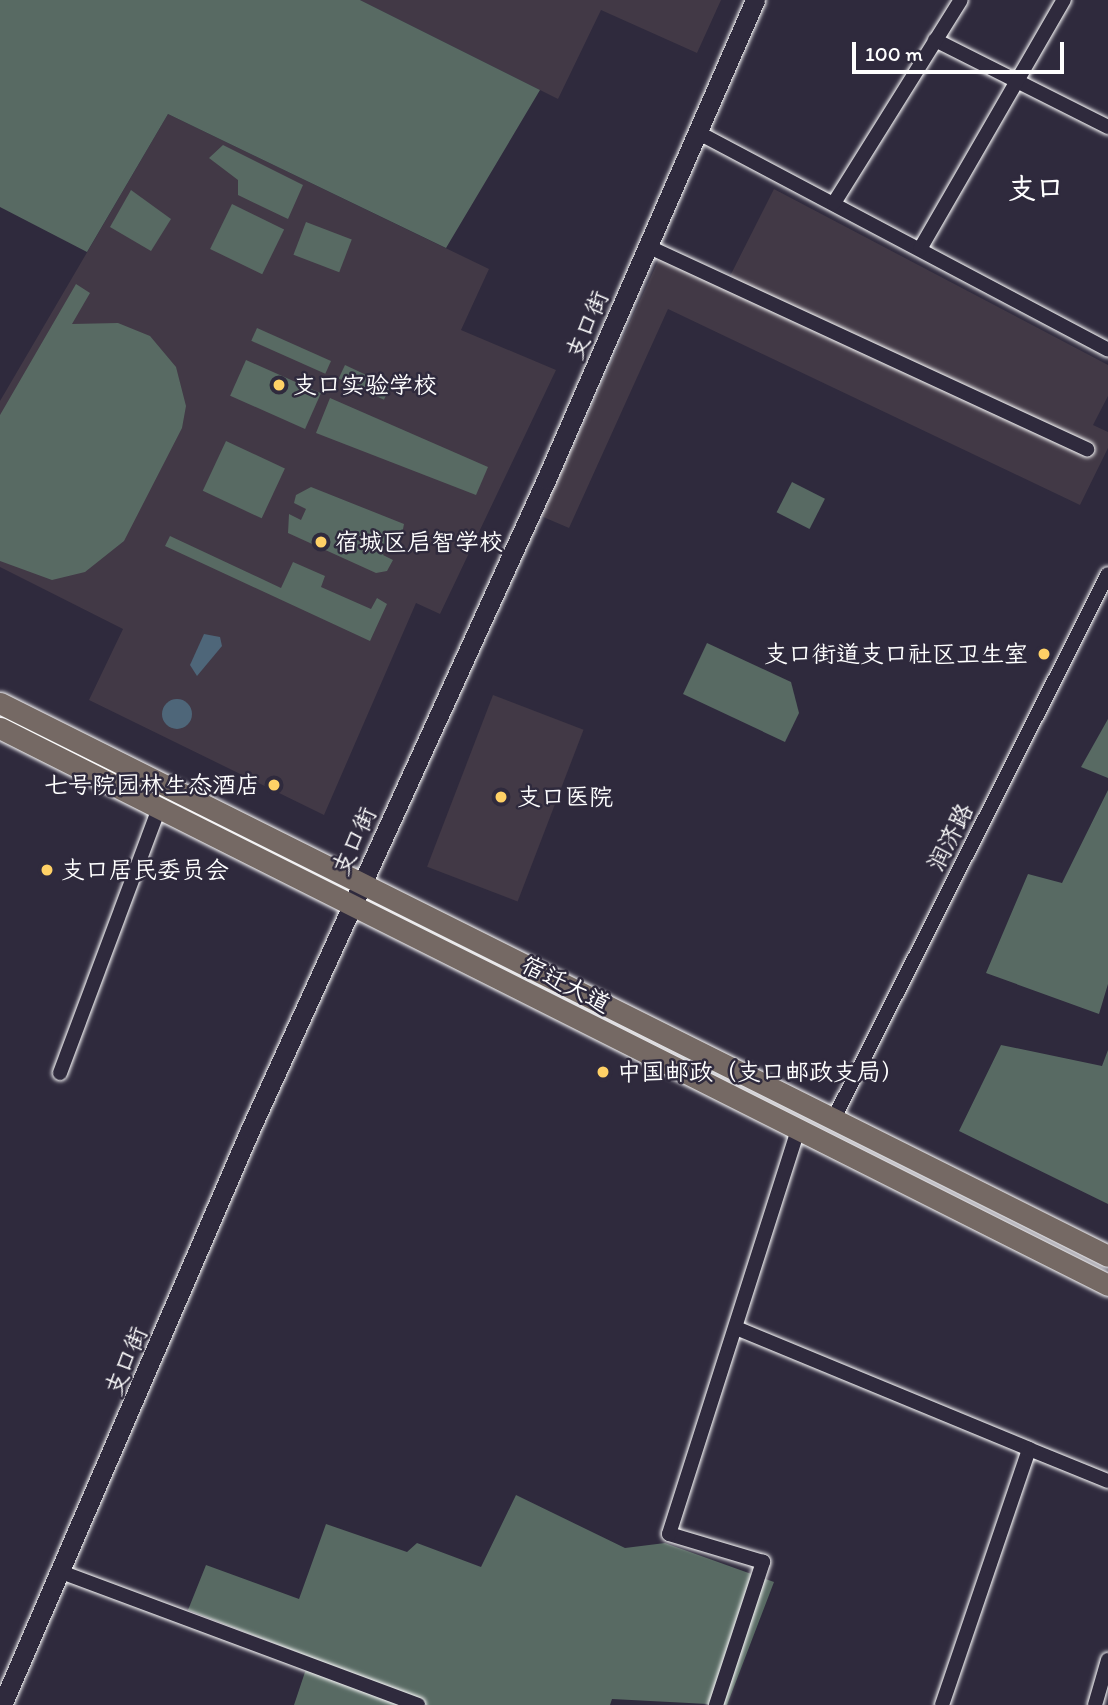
<!DOCTYPE html>
<meta charset="utf-8">
<style>
body{margin:0}
#map{position:relative;width:1108px;height:1705px;overflow:hidden;background:#2f2a3d;font-family:Itim,"LXGW WenKai TC",sans-serif}
div>[style]{position:absolute}
.built>*{inset:0;background:#423946;transform-origin:0 0}
.green>*{inset:0;background:#586a63;transform-origin:0 0}
.water>*{inset:0;background:#4e6679}
.round{border-radius:50%}
.roads{filter:drop-shadow(0 0 2px #fff) drop-shadow(0 0 2px #fff)}
.street>*{height:14px;margin:-7px;padding:0 7px;transform-origin:7px;border-radius:7px;background:#2f2a3d}
.secondary>*{height:19px;margin:-9.5px;padding:0 9.5px;transform-origin:9.5px;border-radius:9.5px;background:#2f2a3d}
.primary>*{height:21px;margin:-10.5px;padding:0 10.5px;transform-origin:10.5px;border-radius:10.5px;background:#756964}
.dots>*{width:19px;height:19px;translate:-50% -50%;box-sizing:border-box;border:4px solid #2f2a3d;border-radius:50%}
span{translate:-50% -50%;white-space:nowrap;text-align:center;line-height:1.15;-webkit-text-stroke:5px #2f2a3d;paint-order:stroke}
.street-label{font-size:24px;color:#fff}
.poi-label{font-size:24px;color:#fff}
.left{translate:0 -50%;text-align:left}
.right{translate:-100% -50%;text-align:right}
.quarter-label{font-size:28px;color:#fff;font-weight:700}
.scale{position:absolute;left:852px;top:42px;width:212px;height:32px;box-sizing:border-box;border:4px solid #fff;border-top:0;padding-left:9px;font-size:21px;line-height:24px;white-space:nowrap;color:#fff;-webkit-text-stroke:5px #2f2a3d;paint-order:stroke}
</style>
<div id="map">
<div class="built">
<i style="clip-path:polygon(360px 0,721px 0,697px 53px,601px 10px,558px 99px)"></i>
<i style="clip-path:polygon(168px 114px,489px 269px,461px 330px,556px 370px,440px 614px,416px 603px,324px 815px,89px 700px,123px 629px,0 567px,0 401px)"></i>
<i style="clip-path:polygon(774px 189px,1108px 365px,1108px 396px,1093px 425px,1108px 432px,1108px 448px,1080px 505px,668px 309px,569px 528px,541px 516px,660px 257px,725px 286px)"></i>
<i style="left:493px;top:695px;width:97px;height:184px;rotate:21deg"></i>
</div>
<div class="green">
<i style="clip-path:polygon(0 0,360px 0,540px 90px,446px 248px,168px 114px,87px 252px,0 207px)"></i>
<i style="clip-path:polygon(223px 145px,303px 185px,288px 219px,238px 195px,238px 180px,209px 158px)"></i>
<i style="clip-path:polygon(131px 190px,171px 219px,151px 251px,110px 227px)"></i>
<i style="left:232px;top:204px;width:58px;height:50px;rotate:26deg"></i>
<i style="left:306px;top:222px;width:49px;height:35px;rotate:21deg"></i>
<i style="clip-path:polygon(76px 284px,90px 293px,72px 324px,118px 323px,150px 336px,176px 367px,186px 406px,182px 428px,124px 541px,85px 572px,52px 580px,0 561px,0 415px)"></i>
<i style="left:257px;top:328px;width:81px;height:14px;rotate:24deg"></i>
<i style="left:246px;top:360px;width:82px;height:39px;rotate:24deg"></i>
<i style="left:345px;top:365px;width:50px;height:15px;rotate:25deg"></i>
<i style="clip-path:polygon(330px 398px,488px 467px,476px 495px,316px 433px)"></i>
<i style="left:226px;top:441px;width:65px;height:55px;rotate:25deg"></i>
<i style="left:792px;top:482px;width:37px;height:34px;rotate:27deg"></i>
<i style="clip-path:polygon(311px 487px,404px 524px,399px 550px,388px 544px,383px 555px,393px 560px,387px 571px,376px 573px,288px 533px,289px 514px,301px 520px,306px 509px,294px 503px,296px 495px)"></i>
<i style="clip-path:polygon(170px 536px,281px 588px,293px 562px,325px 576px,321px 587px,371px 609px,377px 598px,387px 604px,370px 641px,165px 546px)"></i>
<i style="clip-path:polygon(707px 643px,791px 682px,799px 713px,785px 742px,683px 694px)"></i>
<i style="clip-path:polygon(1108px 719px,1108px 778px,1081px 767px)"></i>
<i style="clip-path:polygon(1108px 790px,1108px 984px,1099px 1014px,986px 973px,1028px 874px,1062px 883px)"></i>
<i style="clip-path:polygon(1001px 1045px,1102px 1066px,1108px 1050px,1108px 1204px,959px 1131px)"></i>
<i style="clip-path:polygon(516px 1495px,625px 1548px,665px 1543px,774px 1582px,727px 1705px,612px 1699px,610px 1705px,294px 1705px,310px 1657px,188px 1610px,206px 1565px,299px 1599px,326px 1524px,407px 1552px,417px 1543px,481px 1567px)"></i>
</div>
<div class="water">
<i style="clip-path:polygon(204px 634px,220px 637px,222px 646px,197px 676px,190px 665px)"></i>
<i class="round" style="left:162px;top:699px;width:30px;height:30px"></i>
</div>
<div class="roads">
<div class="street">
<i style="left:935px;top:40px;width:194px;rotate:26.7deg"></i>
<i style="left:697px;top:132px;width:465px;rotate:27.9deg"></i>
<i style="left:834px;top:203px;width:239px;rotate:-58deg"></i>
<i style="left:647px;top:246px;width:485px;rotate:24.8deg"></i>
<i style="left:920px;top:249px;width:288px;rotate:-60deg"></i>
<i style="left:60px;top:1073px;width:283px;rotate:-69.5deg"></i>
<i style="left:833px;top:1120px;width:611px;rotate:-63.27deg"></i>
<i style="left:736px;top:1328px;width:317px;rotate:22.4deg"></i>
<i style="left:61px;top:1572px;width:381px;rotate:20.4deg"></i>
<i style="left:716px;top:1705px;width:151px;rotate:-71.8deg"></i>
<i style="left:763px;top:1562px;width:98px;rotate:-163.4deg"></i>
<i style="left:669px;top:1534px;width:424px;rotate:-72.3deg"></i>
<i style="left:942px;top:1705px;width:270px;rotate:-71.2deg"></i>
<i style="left:1029px;top:1449px;width:85px;rotate:22.1deg"></i>
<i style="left:1095px;top:1705px;width:47px;rotate:-73.9deg"></i>
</div>
<div class="secondary">
<i style="left:2px;top:1705px;width:626px;rotate:-66.67deg"></i>
<i style="left:250px;top:1130px;width:714px;rotate:-65.52deg"></i>
<i style="left:546px;top:480px;width:524px;rotate:-66.47deg"></i>
</div>
<div class="primary">
<i style="left:0;top:703px;width:1238px;rotate:26.52deg"></i>
<i style="left:0;top:728px;width:1240px;rotate:26.69deg"></i>
</div>
</div>
<div class="dots">
<i style="left:279px;top:385px;background:#ffd166"></i>
<i style="left:321px;top:542px;background:#ffd166"></i>
<i style="left:1044px;top:654px;background:#ffd166"></i>
<i style="left:274px;top:785px;background:#ffd166"></i>
<i style="left:501px;top:797px;background:#ffd166"></i>
<i style="left:47px;top:870px;background:#ffd166"></i>
<i style="left:603px;top:1072px;background:#ffd166"></i>
</div>
<div class="street-label">
<span style="left:587px;top:325px;rotate:-67deg">支口街</span>
<span style="left:950px;top:837px;rotate:-63deg">润济路</span>
<span style="left:354px;top:841px;rotate:-65deg">支口街</span>
<span style="left:566px;top:984px;rotate:27deg">宿迁大道</span>
<span style="left:126px;top:1361px;rotate:-67deg">支口街</span>
</div>
<div class="poi-label">
<span class="left" style="left:293px;top:385px">支口实验学校</span>
<span class="left" style="left:335px;top:542px">宿城区启智学校</span>
<span class="right" style="left:1028px;top:654px">支口街道支口社区卫生室</span>
<span class="right" style="left:260px;top:785px">七号院园林生态酒店</span>
<span class="left" style="left:517px;top:797px">支口医院</span>
<span class="left" style="left:61px;top:870px">支口居民委员会</span>
<span class="left" style="left:617px;top:1072px">中国邮政（支口邮政支局）</span>
</div>
<div class="quarter-label">
<span style="left:1036px;top:188px">支口</span>
</div>
<div class="scale">100 m</div>
</div>
